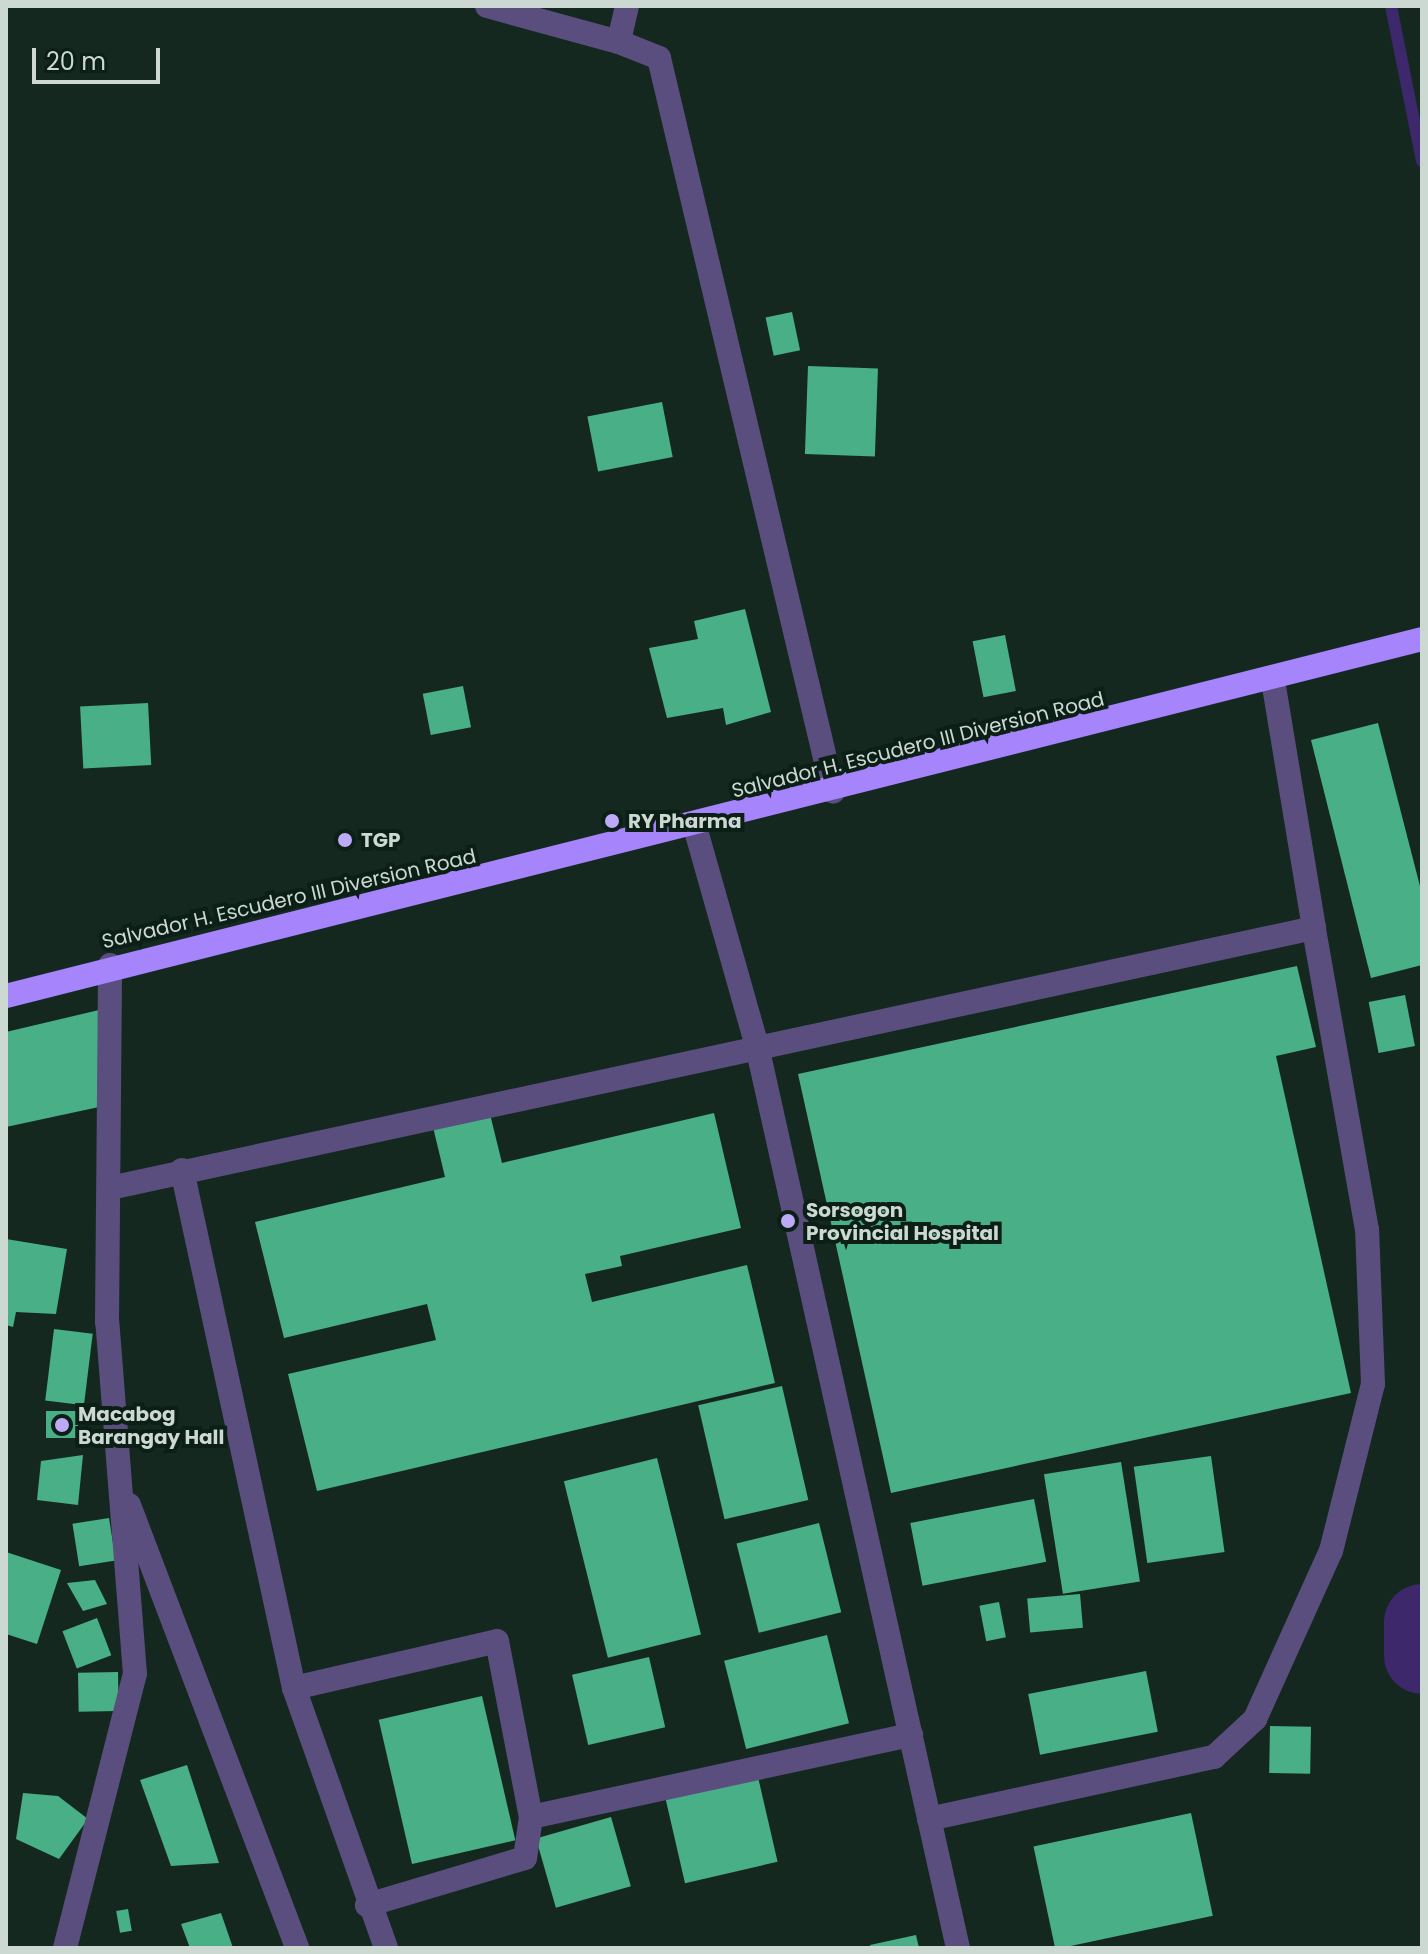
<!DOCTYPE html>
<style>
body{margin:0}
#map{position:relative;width:1428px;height:1954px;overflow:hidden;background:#152820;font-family:Poppins,sans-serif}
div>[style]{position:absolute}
.stream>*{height:12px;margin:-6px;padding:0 6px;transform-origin:6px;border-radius:6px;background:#3d286b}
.river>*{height:76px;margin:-38px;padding:0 38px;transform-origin:38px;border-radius:38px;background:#3d286b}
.building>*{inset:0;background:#49af87;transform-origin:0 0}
.minor>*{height:24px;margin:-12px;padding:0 12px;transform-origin:12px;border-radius:12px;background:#5a4e7e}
.highway>*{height:24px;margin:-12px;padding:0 12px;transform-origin:12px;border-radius:12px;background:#a684fc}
.dots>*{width:22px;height:22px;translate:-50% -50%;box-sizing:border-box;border:4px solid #0c1f17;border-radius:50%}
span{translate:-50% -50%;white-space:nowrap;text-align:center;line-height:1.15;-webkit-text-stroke:8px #0c1f17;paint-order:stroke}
.street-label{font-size:20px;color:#ccd8d2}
.poi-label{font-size:20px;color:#ccd8d2;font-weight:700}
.left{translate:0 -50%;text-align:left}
.frame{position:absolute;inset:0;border:8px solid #ccd8d2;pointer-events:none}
.scale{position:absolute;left:32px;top:48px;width:128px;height:36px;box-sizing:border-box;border:4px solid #ccd8d2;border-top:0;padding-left:10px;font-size:24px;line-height:28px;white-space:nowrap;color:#ccd8d2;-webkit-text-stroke:6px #0c1f17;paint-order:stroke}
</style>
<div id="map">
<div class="stream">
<i style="left:1391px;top:6px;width:158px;rotate:78.7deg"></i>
</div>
<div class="river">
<i style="left:1422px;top:1622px;width:34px;rotate:90deg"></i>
</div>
<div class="building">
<i style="left:792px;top:312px;width:39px;height:27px;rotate:78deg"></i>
<i style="left:808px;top:366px;width:70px;height:88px;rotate:2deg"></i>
<i style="left:662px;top:402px;width:56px;height:76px;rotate:79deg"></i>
<i style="clip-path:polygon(745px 609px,771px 712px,726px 725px,723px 708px,667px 718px,649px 648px,698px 639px,694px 621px)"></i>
<i style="left:1005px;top:635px;width:57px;height:33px;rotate:79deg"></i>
<i style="left:463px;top:686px;width:42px;height:41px;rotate:79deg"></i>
<i style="left:148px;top:703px;width:62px;height:68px;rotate:87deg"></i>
<i style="clip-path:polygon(1378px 723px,1422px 894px,1422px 965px,1371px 978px,1311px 740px)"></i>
<i style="clip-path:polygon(1297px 966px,1316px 1047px,1276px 1056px,1351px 1393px,891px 1493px,798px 1074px)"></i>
<i style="left:1405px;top:995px;width:52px;height:37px;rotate:79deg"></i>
<i style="clip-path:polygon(99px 1010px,99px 1107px,6px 1127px,6px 1032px)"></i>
<i style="clip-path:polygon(714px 1113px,741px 1228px,620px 1256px,622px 1266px,585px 1274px,592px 1302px,747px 1265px,775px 1383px,317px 1491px,288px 1374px,436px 1340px,427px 1304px,284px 1338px,255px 1222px,445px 1177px,433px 1127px,490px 1114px,502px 1163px)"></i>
<i style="clip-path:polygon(6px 1239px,67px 1249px,56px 1314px,16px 1312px,13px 1327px,6px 1325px)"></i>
<i style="left:54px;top:1329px;width:39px;height:72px;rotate:7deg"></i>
<i style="left:782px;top:1386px;width:117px;height:86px;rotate:77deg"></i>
<i style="left:46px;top:1411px;width:32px;height:27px"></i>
<i style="clip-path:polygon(83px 1455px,78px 1505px,37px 1500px,41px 1461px)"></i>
<i style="left:1211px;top:1456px;width:97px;height:78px;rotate:82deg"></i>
<i style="left:657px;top:1458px;width:182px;height:96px;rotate:76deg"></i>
<i style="left:1121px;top:1462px;width:121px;height:78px;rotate:81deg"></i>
<i style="left:1034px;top:1499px;width:64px;height:126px;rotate:79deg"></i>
<i style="left:109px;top:1518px;width:43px;height:37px;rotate:81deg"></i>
<i style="left:819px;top:1523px;width:92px;height:85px;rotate:76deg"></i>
<i style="clip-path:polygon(6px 1552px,61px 1570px,37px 1644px,6px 1634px)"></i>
<i style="clip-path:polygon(95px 1580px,107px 1604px,83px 1611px,67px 1583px)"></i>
<i style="left:1080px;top:1594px;width:34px;height:53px;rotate:85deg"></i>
<i style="left:999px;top:1602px;width:36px;height:20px;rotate:79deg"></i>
<i style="left:97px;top:1618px;width:40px;height:37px;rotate:69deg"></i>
<i style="left:827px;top:1635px;width:91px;height:106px;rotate:76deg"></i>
<i style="left:649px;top:1657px;width:72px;height:79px;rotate:77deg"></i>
<i style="left:1146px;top:1671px;width:62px;height:120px;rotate:79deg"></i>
<i style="left:118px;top:1672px;width:39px;height:40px;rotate:89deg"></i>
<i style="left:482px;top:1696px;width:148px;height:106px;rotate:77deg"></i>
<i style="left:1270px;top:1726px;width:41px;height:47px;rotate:1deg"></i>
<i style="clip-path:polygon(187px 1765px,219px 1863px,171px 1866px,140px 1780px)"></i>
<i style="left:758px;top:1777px;width:87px;height:95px;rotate:77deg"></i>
<i style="clip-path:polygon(23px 1793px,58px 1796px,88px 1819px,59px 1859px,16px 1839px)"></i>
<i style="left:1191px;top:1813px;width:105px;height:161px;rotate:78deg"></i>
<i style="left:611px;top:1817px;width:72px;height:78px;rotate:74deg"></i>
<i style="left:128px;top:1909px;width:22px;height:12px;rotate:80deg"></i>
<i style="clip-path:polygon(221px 1913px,233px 1948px,190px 1948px,181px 1924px)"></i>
<i style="clip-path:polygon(916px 1935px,919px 1948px,871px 1948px,870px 1945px)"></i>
</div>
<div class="minor">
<i style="left:487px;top:6px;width:137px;rotate:15.3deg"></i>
<i style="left:627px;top:6px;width:37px;rotate:103deg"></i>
<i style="left:619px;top:42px;width:43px;rotate:21.8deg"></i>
<i style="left:659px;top:58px;width:754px;rotate:76.66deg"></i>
<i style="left:695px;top:827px;width:228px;rotate:74.2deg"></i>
<i style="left:757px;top:1046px;width:924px;rotate:77.44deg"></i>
<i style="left:182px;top:1170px;width:530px;rotate:77.8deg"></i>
<i style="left:294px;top:1688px;width:276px;rotate:70.5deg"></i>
<i style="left:110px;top:1188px;width:1232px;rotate:-12.19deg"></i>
<i style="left:1314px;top:928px;width:251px;rotate:-99.4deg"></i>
<i style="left:129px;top:1505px;width:474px;rotate:69.2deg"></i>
<i style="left:294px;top:1688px;width:208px;rotate:-13deg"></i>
<i style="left:497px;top:1641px;width:179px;rotate:79.1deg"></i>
<i style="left:531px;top:1817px;width:41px;rotate:98.3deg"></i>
<i style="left:525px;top:1858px;width:165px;rotate:163.4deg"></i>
<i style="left:531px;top:1817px;width:389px;rotate:-12.2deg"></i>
<i style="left:929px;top:1819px;width:292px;rotate:-12.3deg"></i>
<i style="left:1214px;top:1757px;width:56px;rotate:-42.8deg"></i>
<i style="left:1255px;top:1719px;width:184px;rotate:-65.7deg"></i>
<i style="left:1331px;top:1551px;width:172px;rotate:-75.9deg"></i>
<i style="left:1373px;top:1384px;width:154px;rotate:-92.2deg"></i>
<i style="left:1367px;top:1230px;width:307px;rotate:-100deg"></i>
<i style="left:65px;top:1948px;width:283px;rotate:-75.7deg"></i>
<i style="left:135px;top:1674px;width:353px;rotate:-94.5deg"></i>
<i style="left:107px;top:1322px;width:357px;rotate:-89.5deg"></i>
</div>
<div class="highway">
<i style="left:6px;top:996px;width:1460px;rotate:-14.15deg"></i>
</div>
<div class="dots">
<i style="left:612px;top:821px;background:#bcaaf6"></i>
<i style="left:345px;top:840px;background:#bcaaf6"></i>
<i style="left:788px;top:1221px;background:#bcaaf6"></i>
<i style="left:62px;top:1425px;background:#bcaaf6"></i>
</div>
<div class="street-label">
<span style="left:918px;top:745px;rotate:-14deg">Salvador H. Escudero III Diversion Road</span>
<span style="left:289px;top:899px;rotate:-13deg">Salvador H. Escudero III Diversion Road</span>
</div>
<div class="poi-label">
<span class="left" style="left:628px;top:821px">RY Pharma</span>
<span class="left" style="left:361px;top:840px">TGP</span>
<span class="left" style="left:806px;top:1222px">Sorsogon<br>Provincial Hospital</span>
<span class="left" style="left:78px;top:1426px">Macabog<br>Barangay Hall</span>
</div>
<div class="frame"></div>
<div class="scale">20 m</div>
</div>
